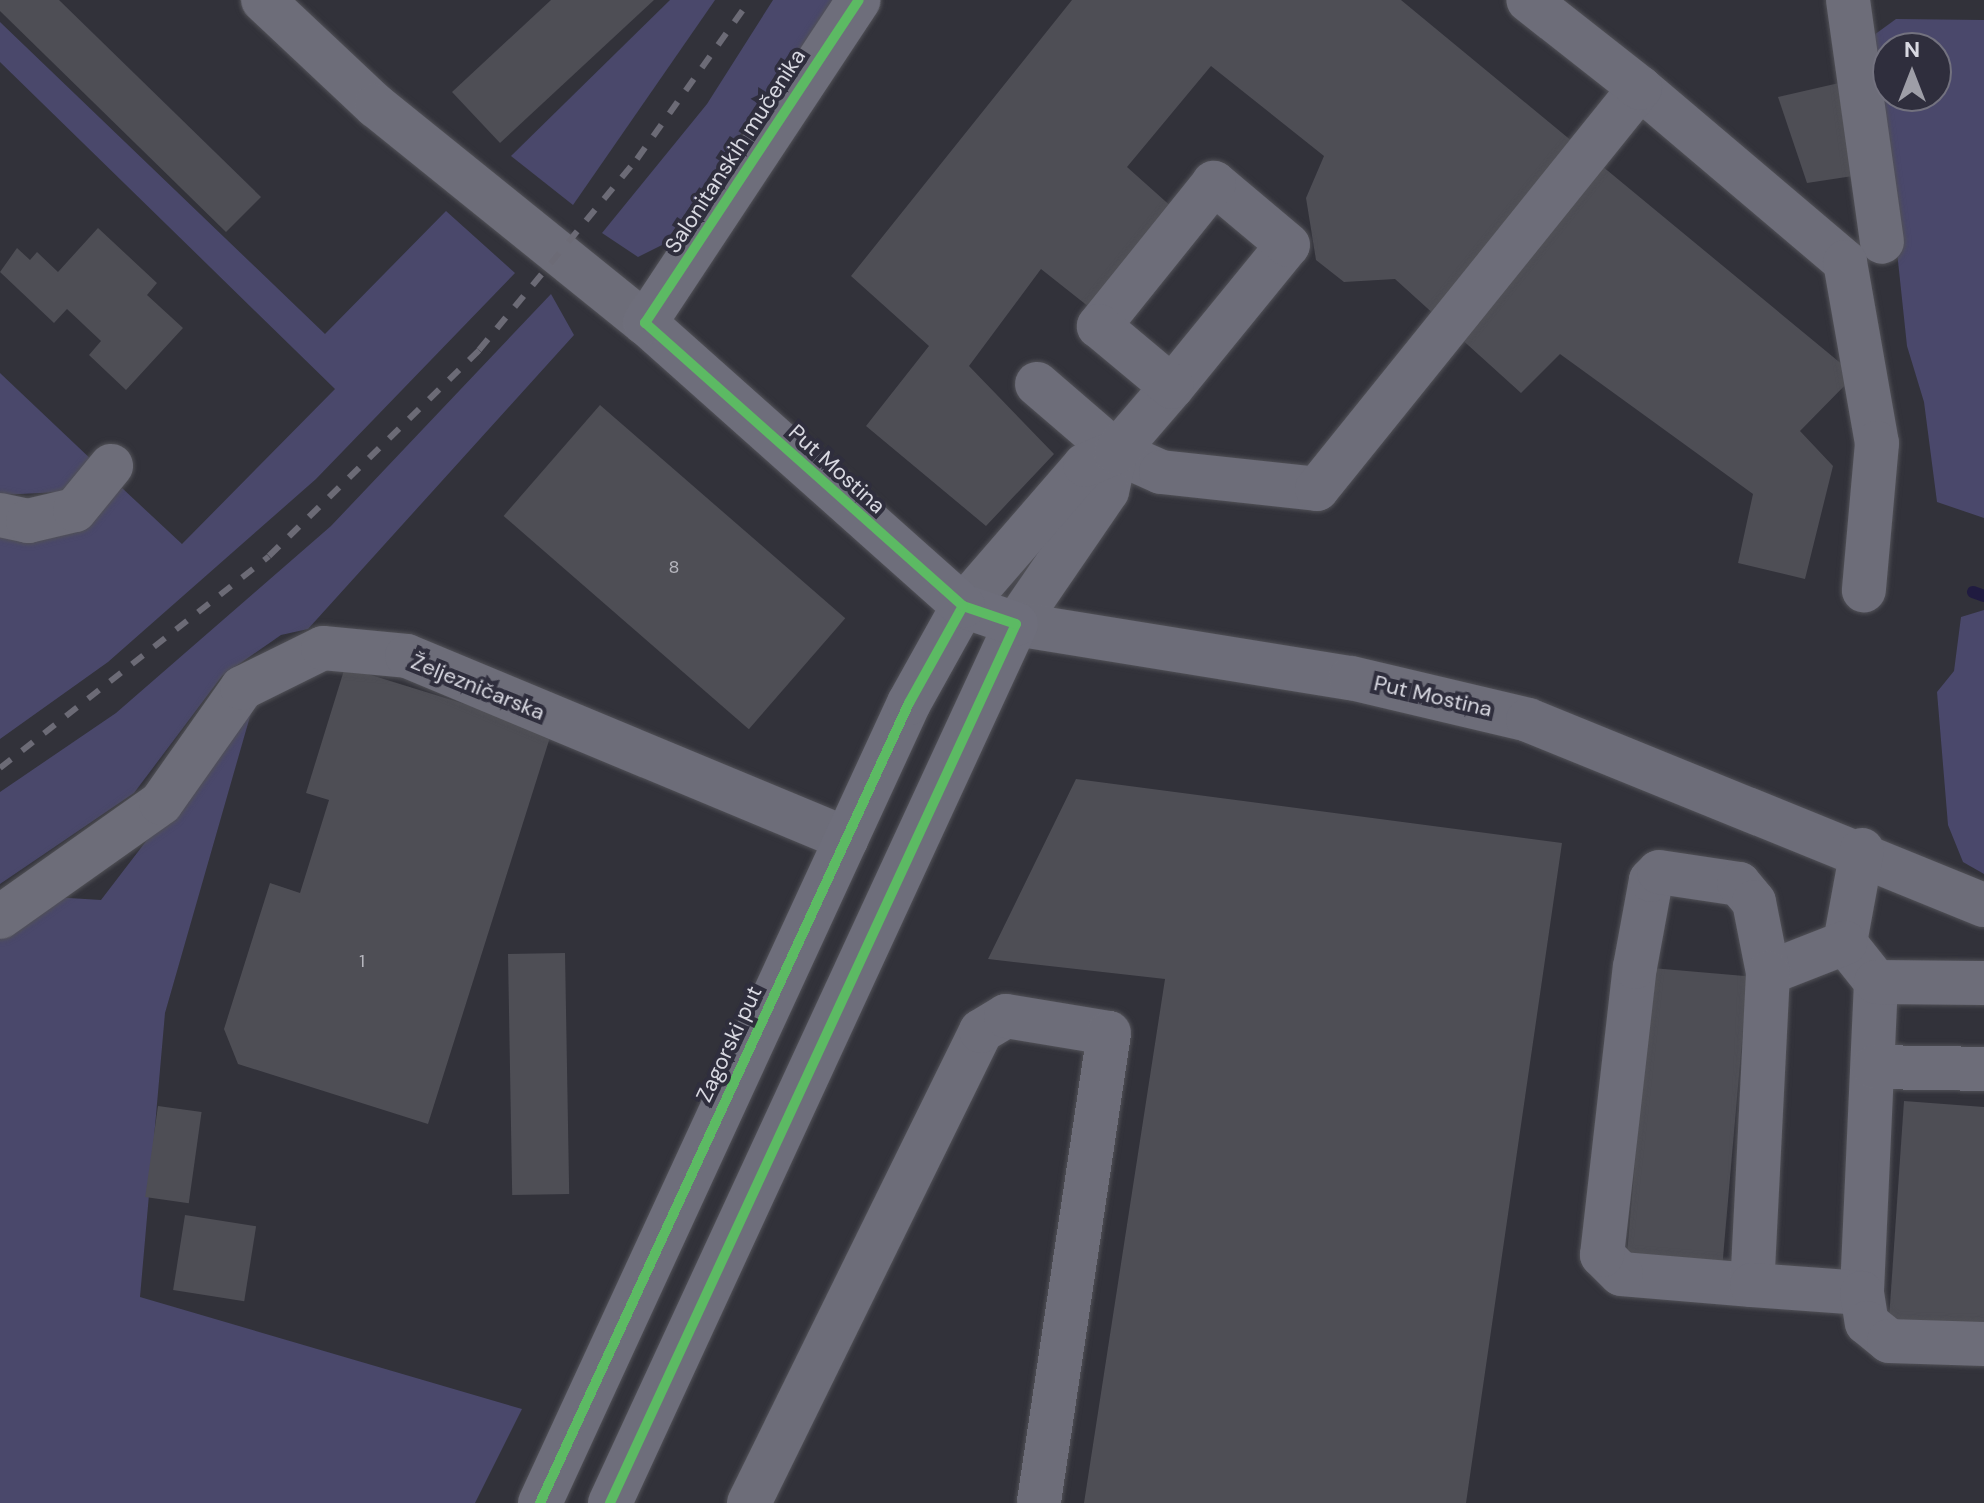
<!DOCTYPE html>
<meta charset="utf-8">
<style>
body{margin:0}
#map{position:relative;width:1984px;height:1503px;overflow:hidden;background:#32323a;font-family:"DM Sans",sans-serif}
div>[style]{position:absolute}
.green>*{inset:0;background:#4a486b}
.stream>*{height:12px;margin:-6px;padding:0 6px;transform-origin:6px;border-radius:6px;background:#201b40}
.building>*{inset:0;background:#4e4e55;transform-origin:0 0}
.roads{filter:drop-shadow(0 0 2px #515157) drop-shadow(0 0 2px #515157)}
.minor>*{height:44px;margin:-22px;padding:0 22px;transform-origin:22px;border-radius:22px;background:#6d6d79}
.major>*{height:44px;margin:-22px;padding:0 22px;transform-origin:22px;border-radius:22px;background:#6e6e7b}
.rail>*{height:6px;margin-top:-3px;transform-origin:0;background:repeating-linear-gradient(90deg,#6c6b76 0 14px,transparent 0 28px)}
.cycleway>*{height:10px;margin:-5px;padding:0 5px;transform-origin:5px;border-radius:5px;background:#5cba63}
span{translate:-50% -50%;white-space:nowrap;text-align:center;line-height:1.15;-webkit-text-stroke:8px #2f2e3d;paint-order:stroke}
.number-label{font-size:18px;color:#b6b6be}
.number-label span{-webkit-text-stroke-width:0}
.street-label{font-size:22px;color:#d8d8e1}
.north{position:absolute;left:1872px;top:32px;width:80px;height:80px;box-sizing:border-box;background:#2f2e3d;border:2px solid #73727f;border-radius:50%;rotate:0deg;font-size:22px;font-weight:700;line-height:32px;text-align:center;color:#d8d8e1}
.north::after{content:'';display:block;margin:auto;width:28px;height:36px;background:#9e9ea7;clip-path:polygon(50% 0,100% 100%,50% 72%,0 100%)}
</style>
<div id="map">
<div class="green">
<i style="clip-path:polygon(670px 0,715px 0,573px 205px,511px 156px)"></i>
<i style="clip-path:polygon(773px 0,834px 0,664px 244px,638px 257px,602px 233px,707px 104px)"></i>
<i style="clip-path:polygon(evenodd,1896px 19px,1984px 20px,1984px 518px,1937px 502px,1924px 402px,1907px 346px,1874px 35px,1896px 19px,1888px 48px,1936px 48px,1936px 96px,1888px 96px,1888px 48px)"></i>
<i style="clip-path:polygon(0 22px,325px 334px,446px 211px,515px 273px,316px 479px,108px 662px,0 739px,0 532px,79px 528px,122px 488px,182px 544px,335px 389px,0 62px)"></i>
<i style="clip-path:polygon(551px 294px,574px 335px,308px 629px,281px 635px,222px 676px,134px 793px,0 884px,0 792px,116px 713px,331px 526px)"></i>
<i style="clip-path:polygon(0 373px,95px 463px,60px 492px,0 495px)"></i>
<i style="clip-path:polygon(1984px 610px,1984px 874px,1963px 862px,1948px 825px,1937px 692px,1954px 671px,1961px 617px)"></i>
<i style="clip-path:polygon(255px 699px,165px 1013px,140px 1297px,522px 1409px,475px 1503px,0 1503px,0 935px,53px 897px,101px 900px)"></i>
</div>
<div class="stream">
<i style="left:1973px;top:592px;width:12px;rotate:20deg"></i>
</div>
<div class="building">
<i style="clip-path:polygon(0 0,59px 0,261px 197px,226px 232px,0 11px)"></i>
<i style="clip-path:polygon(551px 0,654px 0,500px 143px,452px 92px)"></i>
<i style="clip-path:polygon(1072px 0,1401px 0,1855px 375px,1800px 431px,1833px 466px,1805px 579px,1738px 563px,1753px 494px,1560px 354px,1521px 393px,1395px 279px,1344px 282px,1316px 260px,1306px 198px,1324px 156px,1211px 66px,1127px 167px,1174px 209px,1089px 307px,1041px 269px,969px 366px,1054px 454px,986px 526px,866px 426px,929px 346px,851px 276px)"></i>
<i style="clip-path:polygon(1839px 83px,1853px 176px,1807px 183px,1778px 97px)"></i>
<i style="clip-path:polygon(98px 228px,157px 283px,147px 295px,183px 328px,126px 390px,89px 355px,101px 341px,67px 309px,54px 323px,0 272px,17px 248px,30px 260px,37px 252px,58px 272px)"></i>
<i style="left:600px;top:405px;width:325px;height:147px;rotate:41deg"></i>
<i style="clip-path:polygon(345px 667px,552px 731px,428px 1124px,238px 1064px,224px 1029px,270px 883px,300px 893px,329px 800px,306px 793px)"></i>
<i style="clip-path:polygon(1076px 779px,1562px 843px,1466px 1503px,1084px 1503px,1165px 979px,988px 959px)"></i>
<i style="left:565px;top:953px;width:241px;height:57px;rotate:89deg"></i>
<i style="left:1652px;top:968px;width:96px;height:292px;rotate:5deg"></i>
<i style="clip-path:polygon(1904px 1101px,1984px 1107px,1984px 1326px,1889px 1319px)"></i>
<i style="left:158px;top:1106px;width:44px;height:92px;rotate:8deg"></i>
<i style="left:185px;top:1215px;width:72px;height:76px;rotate:9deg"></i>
</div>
<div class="roads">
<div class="minor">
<i style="left:263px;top:0;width:155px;rotate:43.2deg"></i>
<i style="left:376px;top:106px;width:346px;rotate:38.9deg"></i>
<i style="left:1848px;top:0;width:244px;rotate:82deg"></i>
<i style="left:1640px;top:88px;width:269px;rotate:40.3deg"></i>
<i style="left:1845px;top:262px;width:184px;rotate:80deg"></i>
<i style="left:1877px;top:443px;width:148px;rotate:95.1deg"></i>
<i style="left:1037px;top:384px;width:104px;rotate:40.7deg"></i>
<i style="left:1116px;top:452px;width:49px;rotate:24deg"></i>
<i style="left:1161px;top:472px;width:157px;rotate:6.2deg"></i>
<i style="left:1317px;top:489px;width:515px;rotate:-51.15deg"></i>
<i style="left:1640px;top:88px;width:142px;rotate:-141.8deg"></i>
<i style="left:1116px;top:452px;width:40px;rotate:103deg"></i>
<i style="left:1107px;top:491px;width:161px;rotate:124.4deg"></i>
<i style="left:1016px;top:624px;width:339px;rotate:9.2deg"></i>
<i style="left:1351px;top:678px;width:182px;rotate:13.3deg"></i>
<i style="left:1528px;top:720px;width:492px;rotate:22.1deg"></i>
<i style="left:0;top:515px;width:29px;rotate:12deg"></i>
<i style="left:28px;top:521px;width:48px;rotate:-13.2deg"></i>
<i style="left:75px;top:510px;width:57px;rotate:-50.7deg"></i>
<i style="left:963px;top:606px;width:186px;rotate:-49.1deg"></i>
<i style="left:1085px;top:465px;width:34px;rotate:-23deg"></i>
<i style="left:1116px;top:452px;width:86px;rotate:-49.3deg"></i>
<i style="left:1172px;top:387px;width:183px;rotate:-50.8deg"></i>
<i style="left:1288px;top:245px;width:97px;rotate:-140deg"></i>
<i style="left:1214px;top:183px;width:184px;rotate:128.8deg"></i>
<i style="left:1099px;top:326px;width:95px;rotate:39.9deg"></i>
<i style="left:1862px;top:850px;width:95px;rotate:100.4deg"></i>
<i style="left:1845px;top:943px;width:50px;rotate:51.5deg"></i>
<i style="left:1876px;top:982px;width:311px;rotate:92.6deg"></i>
<i style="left:0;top:917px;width:197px;rotate:-35.3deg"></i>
<i style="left:161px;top:803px;width:141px;rotate:-54.8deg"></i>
<i style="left:242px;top:688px;width:90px;rotate:-26.3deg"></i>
<i style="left:323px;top:648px;width:84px;rotate:5.4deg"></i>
<i style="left:407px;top:656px;width:476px;rotate:22.6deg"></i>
<i style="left:1768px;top:973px;width:83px;rotate:-21.3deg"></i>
<i style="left:1876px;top:982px;width:108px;rotate:0.5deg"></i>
<i style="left:1874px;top:1067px;width:110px;rotate:1deg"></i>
<i style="left:1752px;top:1285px;width:131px;rotate:-175.2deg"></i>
<i style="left:1621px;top:1274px;width:27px;rotate:-135deg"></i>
<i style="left:1602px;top:1255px;width:290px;rotate:-83.5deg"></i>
<i style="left:1635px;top:967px;width:88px;rotate:-79.6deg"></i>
<i style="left:1651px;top:880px;width:11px;rotate:-45deg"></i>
<i style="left:1659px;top:872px;width:81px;rotate:8.5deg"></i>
<i style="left:1739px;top:884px;width:23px;rotate:50deg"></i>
<i style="left:1754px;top:902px;width:72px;rotate:78.8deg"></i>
<i style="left:1768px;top:973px;width:312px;rotate:92.9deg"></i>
<i style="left:1752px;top:1285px;width:110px;rotate:4.2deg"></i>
<i style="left:1862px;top:1293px;width:30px;rotate:81deg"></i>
<i style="left:1867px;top:1323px;width:28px;rotate:39deg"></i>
<i style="left:1889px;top:1341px;width:95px;rotate:1.8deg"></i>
<i style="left:749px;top:1503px;width:526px;rotate:-63.82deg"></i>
<i style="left:981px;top:1031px;width:29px;rotate:-31deg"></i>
<i style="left:1006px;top:1016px;width:104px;rotate:9.4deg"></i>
<i style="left:1109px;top:1033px;width:475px;rotate:98.5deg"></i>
</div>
<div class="major">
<i style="left:540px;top:1503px;width:881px;rotate:-65.24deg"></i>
<i style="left:909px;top:703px;width:111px;rotate:-60.9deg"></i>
<i style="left:610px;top:1503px;width:968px;rotate:-65.21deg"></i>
<i style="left:1016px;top:624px;width:56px;rotate:-161.2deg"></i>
<i style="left:963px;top:606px;width:426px;rotate:-138.3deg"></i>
<i style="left:645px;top:323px;width:387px;rotate:-56.5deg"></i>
</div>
</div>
<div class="rail">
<i style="left:0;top:768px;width:342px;rotate:-38.2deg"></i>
<i style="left:269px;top:556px;width:294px;rotate:-44.4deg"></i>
<i style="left:479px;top:350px;width:248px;rotate:-50.4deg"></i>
<i style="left:637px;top:159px;width:195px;rotate:-54.6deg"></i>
</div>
<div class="cycleway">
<i style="left:540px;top:1503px;width:881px;rotate:-65.24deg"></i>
<i style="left:909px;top:703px;width:111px;rotate:-60.9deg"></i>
<i style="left:610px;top:1503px;width:968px;rotate:-65.21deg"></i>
<i style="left:1016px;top:624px;width:56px;rotate:-161.2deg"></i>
<i style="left:963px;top:606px;width:426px;rotate:-138.3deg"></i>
<i style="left:645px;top:323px;width:387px;rotate:-56.5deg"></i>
</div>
<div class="number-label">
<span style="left:674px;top:567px">8</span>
<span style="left:362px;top:961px">1</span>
</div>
<div class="street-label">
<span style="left:735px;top:151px;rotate:-57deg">Salonitanskih mučenika</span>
<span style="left:837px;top:469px;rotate:42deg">Put Mostina</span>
<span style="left:478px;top:687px;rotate:22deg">Željezničarska</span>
<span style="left:1433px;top:696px;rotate:13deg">Put Mostina</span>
<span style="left:729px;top:1044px;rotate:-65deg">Zagorski put</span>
</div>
<div class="north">N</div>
</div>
